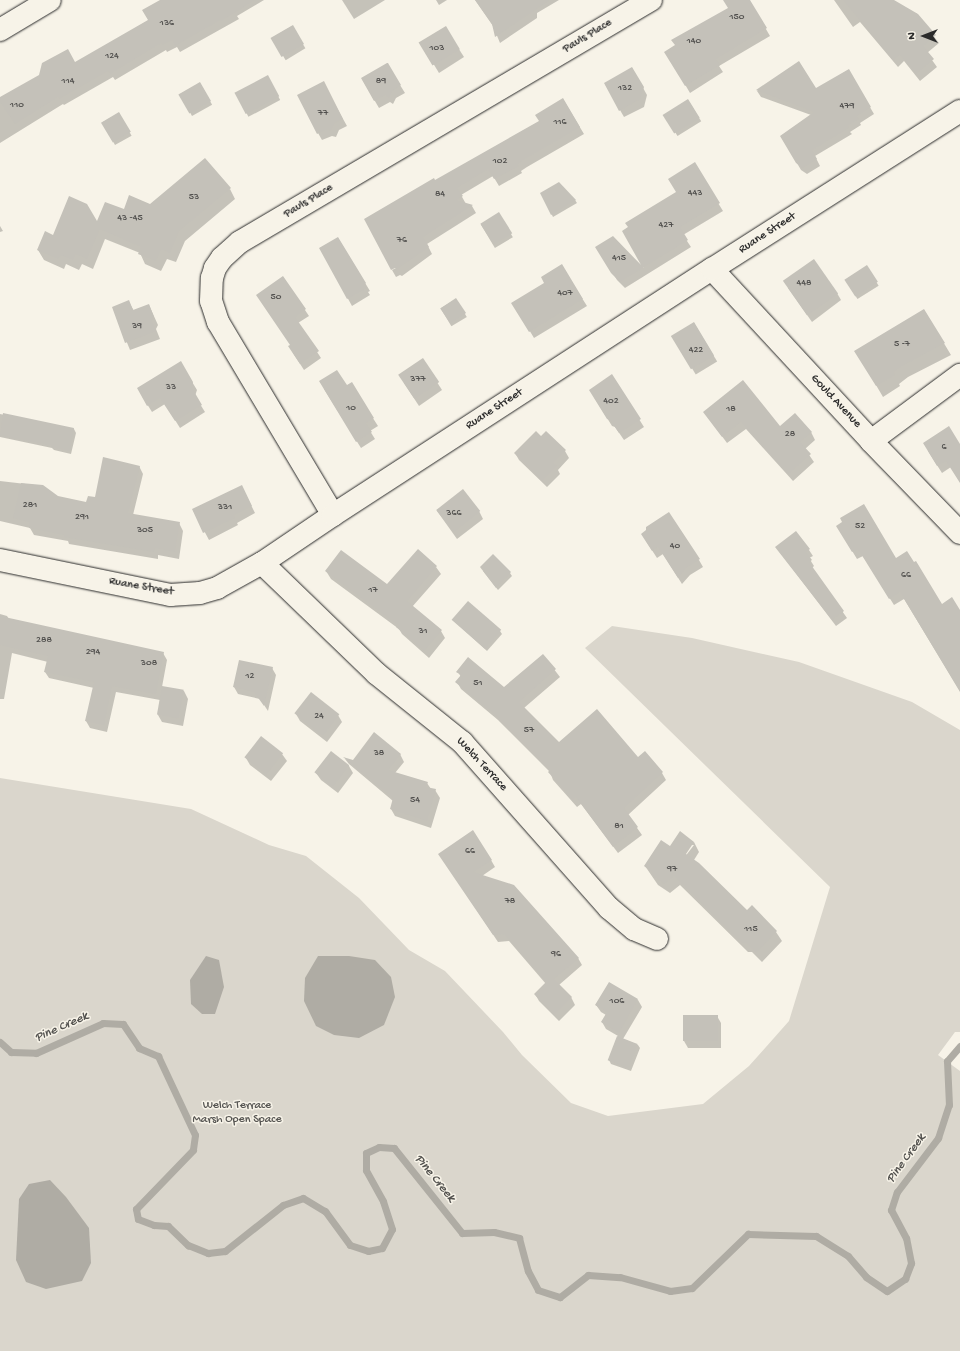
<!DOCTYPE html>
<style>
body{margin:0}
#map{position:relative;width:960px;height:1351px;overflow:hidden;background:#f7f3e8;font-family:"Gochi Hand",sans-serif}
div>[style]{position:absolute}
.green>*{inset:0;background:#dad6cc}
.water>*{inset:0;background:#afaca4}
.shadow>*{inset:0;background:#0003;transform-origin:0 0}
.stream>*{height:7px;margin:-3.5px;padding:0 3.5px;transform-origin:3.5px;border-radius:3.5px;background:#afaca4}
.building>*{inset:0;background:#c4c1b9;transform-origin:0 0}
.roads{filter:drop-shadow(0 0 1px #2b2b2b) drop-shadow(0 0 1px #2b2b2b)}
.minor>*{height:22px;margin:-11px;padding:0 11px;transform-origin:11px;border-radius:11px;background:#f7f3e8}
span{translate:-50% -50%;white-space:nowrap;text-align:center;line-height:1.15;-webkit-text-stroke:3px #f7f3e8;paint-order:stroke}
.number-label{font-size:10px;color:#51504e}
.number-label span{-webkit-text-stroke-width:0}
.street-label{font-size:12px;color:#2b2b2b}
.park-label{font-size:12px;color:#575653}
.water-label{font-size:13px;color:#53524f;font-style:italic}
.north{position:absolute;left:904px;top:16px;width:40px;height:40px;-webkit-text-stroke:3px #f7f3e8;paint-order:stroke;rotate:270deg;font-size:11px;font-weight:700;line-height:16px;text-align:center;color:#2b2b2b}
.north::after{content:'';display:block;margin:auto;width:14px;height:18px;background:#2b2b2b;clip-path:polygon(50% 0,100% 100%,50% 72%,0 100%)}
</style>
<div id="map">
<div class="green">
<i style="clip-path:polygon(612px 626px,692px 638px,799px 662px,912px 702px,960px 730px,960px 1032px,955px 1032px,938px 1055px,960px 1071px,960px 1351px,0 1351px,0 778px,191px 809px,269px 845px,306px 856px,359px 898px,409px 950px,445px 971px,503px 1032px,522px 1055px,571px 1103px,608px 1116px,703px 1104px,749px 1066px,789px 1021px,830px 887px,585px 648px)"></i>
</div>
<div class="water">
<i style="clip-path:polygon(206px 956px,219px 960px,224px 987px,215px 1014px,202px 1014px,191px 1004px,190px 980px)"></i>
<i style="clip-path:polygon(318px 956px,349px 956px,375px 960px,391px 977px,395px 997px,384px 1025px,359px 1038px,334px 1035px,316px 1026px,304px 1001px,305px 978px)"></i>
<i style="clip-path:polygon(50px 1180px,66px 1197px,89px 1228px,91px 1263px,82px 1281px,46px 1289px,26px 1282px,16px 1260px,19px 1199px,29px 1184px)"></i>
</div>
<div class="shadow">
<i style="clip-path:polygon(164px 0,264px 0,237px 16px,239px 19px,180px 52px,177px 47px,167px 52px,166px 50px,115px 80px,113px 77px,64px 105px,63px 104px,0 143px,0 99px,75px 64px,149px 20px)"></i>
<i style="clip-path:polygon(342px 0,385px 0,354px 19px)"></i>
<i style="clip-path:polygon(436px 0,447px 0,439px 5px)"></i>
<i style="clip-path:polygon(475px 0,559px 0,537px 13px,537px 18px,500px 43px,493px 26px)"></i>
<i style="clip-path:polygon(742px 0,749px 0,770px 36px,719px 66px,723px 72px,690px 93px,666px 52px)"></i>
<i style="clip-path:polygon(834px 0,878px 0,881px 42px,916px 13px,939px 43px,927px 53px,937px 67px,920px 81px,904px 61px,898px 67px,860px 22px,853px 27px)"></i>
<i style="left:292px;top:26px;width:26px;height:23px;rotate:59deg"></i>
<i style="clip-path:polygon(445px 27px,464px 57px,439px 73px,425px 50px)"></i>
<i style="clip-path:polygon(799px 62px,816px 90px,848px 70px,874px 114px,860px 123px,861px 125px,850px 132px,852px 134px,815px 156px,820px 166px,807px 174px,801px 170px,781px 136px,811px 115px,761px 97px,757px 91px)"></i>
<i style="clip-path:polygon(387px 64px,405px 93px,396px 98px,393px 104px,390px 102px,379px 108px,362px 79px)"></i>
<i style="clip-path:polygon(632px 68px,647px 95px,644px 107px,624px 117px,605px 84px)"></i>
<i style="left:268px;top:77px;width:26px;height:36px;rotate:62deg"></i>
<i style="left:200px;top:83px;width:25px;height:23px;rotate:61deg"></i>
<i style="clip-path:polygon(327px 90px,347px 126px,339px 130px,336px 137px,332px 136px,322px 140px,318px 133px)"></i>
<i style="clip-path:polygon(563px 99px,584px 134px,527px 167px,521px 171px,522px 173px,499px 186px,493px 176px,461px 195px,466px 204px,472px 206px,476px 213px,427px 244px,432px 254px,402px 276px,400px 275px,396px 277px,392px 270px,400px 266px,435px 181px,540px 121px)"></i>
<i style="left:688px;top:100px;width:25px;height:28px;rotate:58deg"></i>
<i style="left:119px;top:113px;width:26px;height:19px;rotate:61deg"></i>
<i style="clip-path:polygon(694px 164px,723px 211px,683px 235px,691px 247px,625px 288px,617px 280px,597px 247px,612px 238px,644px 268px,623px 231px,677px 193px)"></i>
<i style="clip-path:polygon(230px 189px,235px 199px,185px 241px,176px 262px,167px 259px,161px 271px,145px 264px,140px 253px,105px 239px,93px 269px,82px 264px,79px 270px,66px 264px,64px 269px,44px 260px,38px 250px,54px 236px,97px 223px,124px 211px)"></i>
<i style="clip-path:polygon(541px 193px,575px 200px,577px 203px,553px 217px)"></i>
<i style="left:499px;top:214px;width:27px;height:21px;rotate:59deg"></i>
<i style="clip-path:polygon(0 226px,3px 231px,0 232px)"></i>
<i style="clip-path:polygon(338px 238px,370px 291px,368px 292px,370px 295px,352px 306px,320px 248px)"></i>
<i style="clip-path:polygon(561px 265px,587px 306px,534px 338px,513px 303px,546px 283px)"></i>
<i style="left:867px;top:267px;width:22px;height:25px;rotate:58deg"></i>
<i style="clip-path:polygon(283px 277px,309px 316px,298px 323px,321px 358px,304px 370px,293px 353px)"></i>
<i style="clip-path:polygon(788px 288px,837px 293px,841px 300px,812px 322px)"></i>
<i style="left:456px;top:299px;width:21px;height:18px;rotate:59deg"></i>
<i style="clip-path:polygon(129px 302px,134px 311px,149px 305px,158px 325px,156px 329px,160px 339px,130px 350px,113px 308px)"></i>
<i style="clip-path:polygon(924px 310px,951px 355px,908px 377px,899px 384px,900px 386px,883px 397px,856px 351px)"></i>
<i style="left:694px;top:323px;width:45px;height:25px;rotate:59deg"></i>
<i style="clip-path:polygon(423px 360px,442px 390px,419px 406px,404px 383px)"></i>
<i style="clip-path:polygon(180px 362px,197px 390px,195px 396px,205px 412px,180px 428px,165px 404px,152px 412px,142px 396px)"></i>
<i style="clip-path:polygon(612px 376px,644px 427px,624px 440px,615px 427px,612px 426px,594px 397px)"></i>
<i style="clip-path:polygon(351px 384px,378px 426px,370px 431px,375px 439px,361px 448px,324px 389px,346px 387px)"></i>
<i style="clip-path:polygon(704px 412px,811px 432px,815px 440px,805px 449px,814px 462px,793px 481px,746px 429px,727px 443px)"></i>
<i style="clip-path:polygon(0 414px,74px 429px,76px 433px,71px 454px,54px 450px,52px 448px,0 437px)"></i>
<i style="clip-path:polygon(546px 432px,565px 451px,569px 458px,558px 470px,560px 474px,547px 487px,519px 460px,515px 453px,541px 438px)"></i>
<i style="clip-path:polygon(960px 446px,960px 482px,951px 467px,942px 473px,928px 451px)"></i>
<i style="clip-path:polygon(139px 466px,143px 474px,133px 515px,179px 523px,183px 531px,179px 559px,158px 555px,158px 559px,69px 544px,68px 541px,34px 535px,30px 528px,0 521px,0 481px,43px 486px,58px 497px,87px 503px)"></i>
<i style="clip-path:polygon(245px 493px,255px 513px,237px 523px,238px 525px,209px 540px,193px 510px)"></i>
<i style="clip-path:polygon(437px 511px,479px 511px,483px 519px,457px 539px)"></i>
<i style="clip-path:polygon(837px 526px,895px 560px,942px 605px,960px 611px,960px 691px,904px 599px,894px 605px,863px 556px,857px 559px)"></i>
<i style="clip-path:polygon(646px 541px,699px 560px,703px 567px,690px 575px,682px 584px,663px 554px,657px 558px)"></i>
<i style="clip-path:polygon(776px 547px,809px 550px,813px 556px,809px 558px,814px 566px,812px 568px,847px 618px,836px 626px)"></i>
<i style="clip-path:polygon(436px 567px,441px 574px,412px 607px,441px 631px,445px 638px,429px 658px,402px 634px,399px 629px,331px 579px,326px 571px,387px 586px)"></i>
<i style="clip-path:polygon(483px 571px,510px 573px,512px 576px,498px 590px)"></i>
<i style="clip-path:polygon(0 614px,7px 616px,9px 619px,163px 653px,167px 660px,162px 687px,184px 691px,188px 699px,183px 726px,162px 722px,158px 715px,160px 700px,116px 692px,107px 732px,90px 728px,86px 721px,94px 688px,49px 678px,45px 672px,48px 662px,12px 653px,4px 699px,0 699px)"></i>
<i style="clip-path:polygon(453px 620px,500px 631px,502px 634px,487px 651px)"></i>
<i style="clip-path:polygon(543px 655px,560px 677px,524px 708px,559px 743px,638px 759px,662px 773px,666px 780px,628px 815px,642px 835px,618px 853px,581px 804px,577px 807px,553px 780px,550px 772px,498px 720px,461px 689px,457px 682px,461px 677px,458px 672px,504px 688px)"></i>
<i style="clip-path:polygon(272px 668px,276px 675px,268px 711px,260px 699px,238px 694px,234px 687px)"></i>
<i style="clip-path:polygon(296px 714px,338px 715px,342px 722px,327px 742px,300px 721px)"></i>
<i style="clip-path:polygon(331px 753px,349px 766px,353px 773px,338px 793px,321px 780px,316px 773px)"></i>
<i style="clip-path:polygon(282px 754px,287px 761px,271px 781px,250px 765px,246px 758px)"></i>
<i style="clip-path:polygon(400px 754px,404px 762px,395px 773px,427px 783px,431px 789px,435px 790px,440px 798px,431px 828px,395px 816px,391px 809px,393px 801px,349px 764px,345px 759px,353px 761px)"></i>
<i style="clip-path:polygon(evenodd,694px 842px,699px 852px,694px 860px,747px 912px,752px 907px,776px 932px,782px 941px,762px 962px,752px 952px,748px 952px,680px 885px,670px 893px,658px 885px,645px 866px,670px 848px,694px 842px,691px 845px,694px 845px,684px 858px,683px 857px,691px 845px)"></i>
<i style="clip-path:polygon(491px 860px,495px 867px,482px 876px,578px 958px,582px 965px,559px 985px,571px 997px,575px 1005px,559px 1021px,539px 1001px,535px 994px,546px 984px,509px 941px,498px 942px,444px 861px)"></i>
<i style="clip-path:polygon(638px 1000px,642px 1007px,623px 1039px,638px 1045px,640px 1048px,631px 1071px,611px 1064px,609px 1060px,618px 1036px,606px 1029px,602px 1022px,606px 1015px,601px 1012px,596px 1005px)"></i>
<i style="clip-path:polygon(717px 1016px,721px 1023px,721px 1048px,688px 1048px,684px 1041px)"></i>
</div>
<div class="stream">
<i style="left:0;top:1042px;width:15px;rotate:42deg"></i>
<i style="left:11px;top:1052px;width:25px;rotate:2deg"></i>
<i style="left:36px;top:1053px;width:73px;rotate:-24.1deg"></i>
<i style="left:103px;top:1023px;width:20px;rotate:3deg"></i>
<i style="left:123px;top:1024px;width:29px;rotate:56deg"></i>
<i style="left:139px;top:1048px;width:21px;rotate:23deg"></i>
<i style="left:158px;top:1056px;width:87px;rotate:64.9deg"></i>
<i style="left:195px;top:1135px;width:15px;rotate:98deg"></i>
<i style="left:193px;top:1150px;width:82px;rotate:134deg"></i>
<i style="left:136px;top:1209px;width:10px;rotate:79deg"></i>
<i style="left:138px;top:1219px;width:17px;rotate:21deg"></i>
<i style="left:154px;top:1225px;width:14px;rotate:4deg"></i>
<i style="left:168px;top:1226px;width:28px;rotate:44deg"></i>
<i style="left:188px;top:1245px;width:22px;rotate:22deg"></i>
<i style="left:208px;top:1253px;width:17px;rotate:-7deg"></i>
<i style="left:225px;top:1251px;width:74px;rotate:-38.4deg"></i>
<i style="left:283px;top:1205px;width:21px;rotate:-19deg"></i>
<i style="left:303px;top:1198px;width:26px;rotate:31deg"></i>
<i style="left:325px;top:1211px;width:42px;rotate:53.7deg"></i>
<i style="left:350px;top:1245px;width:19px;rotate:18deg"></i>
<i style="left:368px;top:1251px;width:14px;rotate:-12deg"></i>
<i style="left:382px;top:1248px;width:21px;rotate:-62deg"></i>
<i style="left:392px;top:1229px;width:29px;rotate:-108deg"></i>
<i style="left:383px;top:1201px;width:35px;rotate:-119deg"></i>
<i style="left:366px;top:1170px;width:17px;rotate:-90deg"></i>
<i style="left:366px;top:1153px;width:14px;rotate:-25deg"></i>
<i style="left:379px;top:1147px;width:15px;rotate:4deg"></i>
<i style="left:394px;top:1148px;width:109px;rotate:51.3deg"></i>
<i style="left:462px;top:1233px;width:32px;rotate:-2deg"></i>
<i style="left:494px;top:1232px;width:26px;rotate:13deg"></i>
<i style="left:519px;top:1238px;width:34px;rotate:75deg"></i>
<i style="left:528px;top:1271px;width:21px;rotate:62deg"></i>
<i style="left:538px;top:1290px;width:23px;rotate:18deg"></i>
<i style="left:560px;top:1297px;width:36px;rotate:-38deg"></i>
<i style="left:588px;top:1275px;width:32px;rotate:4deg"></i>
<i style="left:620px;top:1277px;width:52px;rotate:15.6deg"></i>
<i style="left:670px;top:1291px;width:22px;rotate:-8deg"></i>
<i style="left:692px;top:1288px;width:78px;rotate:-44deg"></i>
<i style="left:748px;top:1234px;width:68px;rotate:1.7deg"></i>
<i style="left:816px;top:1236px;width:38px;rotate:32deg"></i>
<i style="left:848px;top:1256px;width:28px;rotate:49deg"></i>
<i style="left:866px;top:1277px;width:25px;rotate:34deg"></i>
<i style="left:887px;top:1291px;width:22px;rotate:-34deg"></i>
<i style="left:905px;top:1279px;width:17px;rotate:-69deg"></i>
<i style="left:911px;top:1263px;width:25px;rotate:-101deg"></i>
<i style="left:906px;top:1238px;width:32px;rotate:-118deg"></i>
<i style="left:891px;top:1210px;width:19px;rotate:-72deg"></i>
<i style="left:897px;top:1192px;width:68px;rotate:-52.8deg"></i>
<i style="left:938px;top:1138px;width:35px;rotate:-72deg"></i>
<i style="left:949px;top:1105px;width:44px;rotate:-92.6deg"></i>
<i style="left:947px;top:1061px;width:20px;rotate:-49deg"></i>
</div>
<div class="building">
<i style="clip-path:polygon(160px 0,255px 0,221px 21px,220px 20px,175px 46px,172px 40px,162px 45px,161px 43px,110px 74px,108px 71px,59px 99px,58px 97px,15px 124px,0 102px,0 97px,39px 75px,42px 63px,68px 49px,75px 62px,148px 20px,142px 10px)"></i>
<i style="clip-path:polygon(475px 0,550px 0,495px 37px,492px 24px)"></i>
<i style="clip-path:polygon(723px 0,750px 0,767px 28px,716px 59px,720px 65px,685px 86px,664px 52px,675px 45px,671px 40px,728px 8px)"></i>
<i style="clip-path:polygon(843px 0,894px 0,918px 14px,936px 35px,923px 46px,934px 59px,916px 74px,900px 55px,893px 60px)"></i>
<i style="left:293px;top:25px;width:22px;height:26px;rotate:60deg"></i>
<i style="left:446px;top:26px;width:27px;height:32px;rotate:59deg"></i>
<i style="clip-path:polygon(799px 61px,816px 88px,849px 69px,871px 107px,857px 116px,859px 119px,848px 125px,849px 128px,812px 150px,817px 159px,803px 168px,796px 163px,780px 136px,814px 112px,756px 90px)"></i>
<i style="clip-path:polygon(387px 63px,388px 63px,401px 85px,392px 91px,389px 98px,385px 95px,374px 101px,361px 78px)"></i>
<i style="clip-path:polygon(632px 67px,644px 87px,640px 99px,619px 111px,604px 83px)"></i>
<i style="left:268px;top:75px;width:24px;height:38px;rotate:62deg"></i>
<i style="clip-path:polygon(324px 81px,343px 119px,335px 123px,331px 131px,327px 129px,317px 134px,297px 95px)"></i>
<i style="left:200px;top:82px;width:22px;height:25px;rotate:60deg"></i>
<i style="clip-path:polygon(563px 98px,580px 127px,523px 160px,518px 164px,519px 166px,494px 179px,488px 169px,457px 188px,463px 196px,456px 200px,473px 205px,423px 237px,429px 247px,397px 269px,395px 268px,391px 270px,364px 219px,434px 178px,435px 180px,539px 121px,535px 115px)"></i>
<i style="left:688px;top:99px;width:22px;height:30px;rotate:58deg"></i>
<i style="left:119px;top:112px;width:23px;height:21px;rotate:59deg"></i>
<i style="clip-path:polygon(205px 158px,231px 188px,179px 231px,170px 253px,161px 249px,156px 261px,138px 254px,141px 247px,100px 229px,87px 259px,76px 254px,73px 260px,61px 255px,58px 259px,37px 250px,45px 231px,53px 235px,69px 196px,87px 204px,97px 221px,105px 202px,124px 209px,129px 195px,150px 204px)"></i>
<i style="clip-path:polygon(695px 162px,720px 203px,680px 227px,688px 240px,620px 282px,611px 273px,595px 247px,613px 236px,641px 265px,622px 231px,628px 227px,625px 223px,676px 192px,668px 179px)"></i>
<i style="clip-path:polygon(559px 182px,576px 200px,551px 215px,540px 193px)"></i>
<i style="left:499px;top:212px;width:25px;height:22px;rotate:58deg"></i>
<i style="clip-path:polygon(338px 237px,366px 283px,365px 284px,367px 288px,347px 299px,319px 248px)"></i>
<i style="left:814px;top:259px;width:42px;height:38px;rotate:55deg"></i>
<i style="clip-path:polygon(562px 264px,583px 299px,529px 332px,511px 303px,544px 283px,541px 277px)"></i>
<i style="left:867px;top:265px;width:20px;height:27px;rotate:57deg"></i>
<i style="clip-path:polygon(283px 276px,306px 309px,295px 317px,319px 351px,300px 364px,288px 346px,290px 345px,256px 295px)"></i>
<i style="left:456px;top:298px;width:18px;height:19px;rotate:56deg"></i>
<i style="clip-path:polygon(129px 300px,133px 310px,149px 304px,154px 317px,152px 321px,156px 331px,125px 343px,112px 307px)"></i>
<i style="clip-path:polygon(924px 309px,945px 343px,902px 366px,894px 372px,895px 375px,876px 386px,854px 351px)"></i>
<i style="left:694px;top:322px;width:39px;height:27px;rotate:59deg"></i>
<i style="left:423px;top:358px;width:29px;height:30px;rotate:56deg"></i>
<i style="clip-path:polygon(181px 361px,193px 382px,192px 388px,202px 405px,175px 421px,160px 398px,147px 406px,137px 388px)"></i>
<i style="clip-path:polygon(337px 370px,347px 385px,352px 382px,374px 418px,366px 423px,372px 432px,356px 442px,319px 381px)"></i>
<i style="clip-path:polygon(612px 374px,641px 419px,619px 433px,610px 420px,607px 419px,589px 390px)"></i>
<i style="clip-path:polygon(743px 380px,780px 426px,795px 413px,812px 432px,800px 442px,811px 454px,788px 474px,741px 422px,722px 437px,703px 412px)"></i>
<i style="clip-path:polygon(3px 413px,74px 428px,70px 451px,51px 447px,51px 445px,0 436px)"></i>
<i style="clip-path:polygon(949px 426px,960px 444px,960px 483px,946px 461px,937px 466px,923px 443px)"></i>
<i style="clip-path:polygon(536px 431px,541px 436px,546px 431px,566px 450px,553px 463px,557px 466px,542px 481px,514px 453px)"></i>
<i style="clip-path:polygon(103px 457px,140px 466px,128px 513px,180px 522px,175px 552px,155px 548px,154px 552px,64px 537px,64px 535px,29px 528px,29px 522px,13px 518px,21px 483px,43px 485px,58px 496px,86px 502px,88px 496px,95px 497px)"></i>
<i style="clip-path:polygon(242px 485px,252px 506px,234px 515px,235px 518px,203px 533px,192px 509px)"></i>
<i style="left:463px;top:489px;width:28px;height:34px;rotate:52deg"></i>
<i style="clip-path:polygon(864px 504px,896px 558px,907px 551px,914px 562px,916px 561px,942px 604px,952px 597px,960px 610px,960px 692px,900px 592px,889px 599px,858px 549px,852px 552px,836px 526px,842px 522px,840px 518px)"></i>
<i style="clip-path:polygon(669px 512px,700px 559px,686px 568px,678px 578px,658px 547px,652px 551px,641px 534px,646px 530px,646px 527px)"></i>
<i style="clip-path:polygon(796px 531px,810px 549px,806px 552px,812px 560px,809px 562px,844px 611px,832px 620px,775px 547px)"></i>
<i style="clip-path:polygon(418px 549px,437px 566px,407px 601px,442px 630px,424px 651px,396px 627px,398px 625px,325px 571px,341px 550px,387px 584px)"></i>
<i style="clip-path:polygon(493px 554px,511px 572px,496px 588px,480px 567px)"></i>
<i style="left:468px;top:601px;width:44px;height:25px;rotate:41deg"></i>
<i style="clip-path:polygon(0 616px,164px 652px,156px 694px,112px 686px,104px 725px,85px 721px,94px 682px,44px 672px,48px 656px,0 645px)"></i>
<i style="clip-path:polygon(543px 654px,556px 669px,519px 702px,559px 742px,597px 709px,638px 757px,645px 751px,663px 772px,624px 808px,638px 827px,613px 847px,576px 797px,573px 800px,548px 772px,550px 770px,493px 713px,455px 682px,461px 675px,456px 672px,468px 657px,504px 687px)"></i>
<i style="clip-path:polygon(239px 660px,273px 667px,264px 706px,254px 692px,233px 687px)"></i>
<i style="left:162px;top:686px;width:22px;height:29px;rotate:10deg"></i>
<i style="left:311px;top:692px;width:36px;height:27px;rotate:38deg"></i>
<i style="clip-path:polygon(374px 732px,401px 754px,388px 770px,428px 782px,426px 787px,436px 789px,427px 821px,390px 809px,393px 798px,343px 757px,353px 760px)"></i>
<i style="left:261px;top:736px;width:28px;height:27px;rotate:38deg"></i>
<i style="left:331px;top:751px;width:23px;height:27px;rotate:38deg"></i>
<i style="clip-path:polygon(473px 830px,492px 860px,473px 872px,514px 885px,579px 958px,554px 979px,572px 997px,554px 1015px,534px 994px,546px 982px,504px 934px,493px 935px,438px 854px)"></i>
<i style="clip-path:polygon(680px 831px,694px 842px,686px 854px,699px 863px,747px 910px,752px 905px,777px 931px,756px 953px,746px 943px,742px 943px,674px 876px,664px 884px,652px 875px,652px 872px,644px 866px,661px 840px,670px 846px)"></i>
<i style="clip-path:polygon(609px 982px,638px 999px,619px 1033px,601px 1022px,607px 1012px,595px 1005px)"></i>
<i style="left:683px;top:1015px;width:35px;height:26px"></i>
<i style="left:617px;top:1036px;width:22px;height:26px;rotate:21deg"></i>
</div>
<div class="roads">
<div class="minor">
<i style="left:0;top:30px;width:58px;rotate:-31deg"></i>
<i style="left:712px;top:269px;width:234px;rotate:47.2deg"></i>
<i style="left:871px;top:441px;width:128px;rotate:45.9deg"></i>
<i style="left:871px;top:441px;width:111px;rotate:-36.6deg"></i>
<i style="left:333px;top:515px;width:225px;rotate:-120.8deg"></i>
<i style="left:218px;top:322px;width:22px;rotate:-108deg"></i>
<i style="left:211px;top:301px;width:23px;rotate:-88deg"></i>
<i style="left:212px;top:278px;width:10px;rotate:-73deg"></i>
<i style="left:215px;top:268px;width:12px;rotate:-55deg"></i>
<i style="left:222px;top:258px;width:24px;rotate:-42deg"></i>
<i style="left:240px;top:242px;width:477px;rotate:-30.5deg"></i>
<i style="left:0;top:560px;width:174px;rotate:11.6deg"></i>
<i style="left:170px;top:595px;width:30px;rotate:-4deg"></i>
<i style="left:200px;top:593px;width:18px;rotate:-16deg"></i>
<i style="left:217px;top:588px;width:51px;rotate:-29.1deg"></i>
<i style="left:262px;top:563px;width:86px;rotate:-34.1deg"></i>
<i style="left:333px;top:515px;width:452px;rotate:-33deg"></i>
<i style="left:712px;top:269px;width:294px;rotate:-32.5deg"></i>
<i style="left:262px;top:563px;width:160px;rotate:44deg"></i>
<i style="left:377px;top:674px;width:109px;rotate:38.7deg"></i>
<i style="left:462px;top:742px;width:222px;rotate:48.5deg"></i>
<i style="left:609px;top:908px;width:33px;rotate:40deg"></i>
<i style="left:634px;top:929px;width:25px;rotate:23deg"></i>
</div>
</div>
<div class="number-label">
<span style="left:737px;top:18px">150</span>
<span style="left:167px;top:24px">136</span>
<span style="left:694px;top:42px">140</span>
<span style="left:437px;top:49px">103</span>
<span style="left:112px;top:57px">124</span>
<span style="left:68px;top:82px">114</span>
<span style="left:381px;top:82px">89</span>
<span style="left:625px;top:89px">132</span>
<span style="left:17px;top:106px">110</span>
<span style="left:847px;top:107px">479</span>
<span style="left:323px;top:114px">77</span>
<span style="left:560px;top:123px">116</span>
<span style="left:500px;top:162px">102</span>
<span style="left:695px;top:194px">443</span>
<span style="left:440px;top:195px">84</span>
<span style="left:194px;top:198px">53</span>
<span style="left:130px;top:219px">43 -45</span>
<span style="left:666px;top:226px">427</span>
<span style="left:402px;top:241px">76</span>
<span style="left:619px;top:259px">415</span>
<span style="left:804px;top:284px">448</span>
<span style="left:565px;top:294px">407</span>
<span style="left:276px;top:298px">50</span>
<span style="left:137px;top:327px">39</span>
<span style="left:902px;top:345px">5 -7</span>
<span style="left:696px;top:351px">422</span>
<span style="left:418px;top:380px">377</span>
<span style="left:171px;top:388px">33</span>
<span style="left:611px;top:402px">402</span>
<span style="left:351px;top:409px">10</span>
<span style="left:731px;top:410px">18</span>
<span style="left:790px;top:435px">28</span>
<span style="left:944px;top:448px">6</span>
<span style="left:30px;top:506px">281</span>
<span style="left:225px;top:508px">331</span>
<span style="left:454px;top:514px">366</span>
<span style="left:82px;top:518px">291</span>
<span style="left:860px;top:527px">52</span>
<span style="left:145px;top:531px">305</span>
<span style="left:675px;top:547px">40</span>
<span style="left:906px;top:576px">66</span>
<span style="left:373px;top:591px">17</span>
<span style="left:423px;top:632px">31</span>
<span style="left:44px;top:641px">288</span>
<span style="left:93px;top:653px">294</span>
<span style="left:149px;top:664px">308</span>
<span style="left:250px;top:677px">12</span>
<span style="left:478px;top:684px">51</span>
<span style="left:319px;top:717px">24</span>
<span style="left:529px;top:731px">57</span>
<span style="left:379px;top:754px">38</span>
<span style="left:415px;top:801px">54</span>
<span style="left:619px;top:827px">81</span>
<span style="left:470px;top:852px">66</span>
<span style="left:672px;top:870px">97</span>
<span style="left:510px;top:902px">78</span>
<span style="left:751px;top:930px">115</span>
<span style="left:556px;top:955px">96</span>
<span style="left:617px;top:1002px">106</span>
</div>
<div class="street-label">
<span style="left:588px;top:37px;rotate:-31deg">Pauls Place</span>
<span style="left:309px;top:202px;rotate:-31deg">Pauls Place</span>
<span style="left:768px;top:234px;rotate:-33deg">Ruane Street</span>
<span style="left:835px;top:402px;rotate:47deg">Gould Avenue</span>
<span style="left:495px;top:410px;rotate:-33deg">Ruane Street</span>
<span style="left:141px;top:588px;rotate:10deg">Ruane Street</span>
<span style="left:481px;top:765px;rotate:47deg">Welch Terrace</span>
</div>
<div class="park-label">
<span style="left:237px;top:1114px">Welch Terrace<br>Marsh Open Space</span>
</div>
<div class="water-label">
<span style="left:62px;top:1028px;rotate:-24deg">Pine Creek</span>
<span style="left:907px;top:1159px;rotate:-54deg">Pine Creek</span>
<span style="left:434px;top:1179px;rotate:51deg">Pine Creek</span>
</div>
<div class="north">N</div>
</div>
